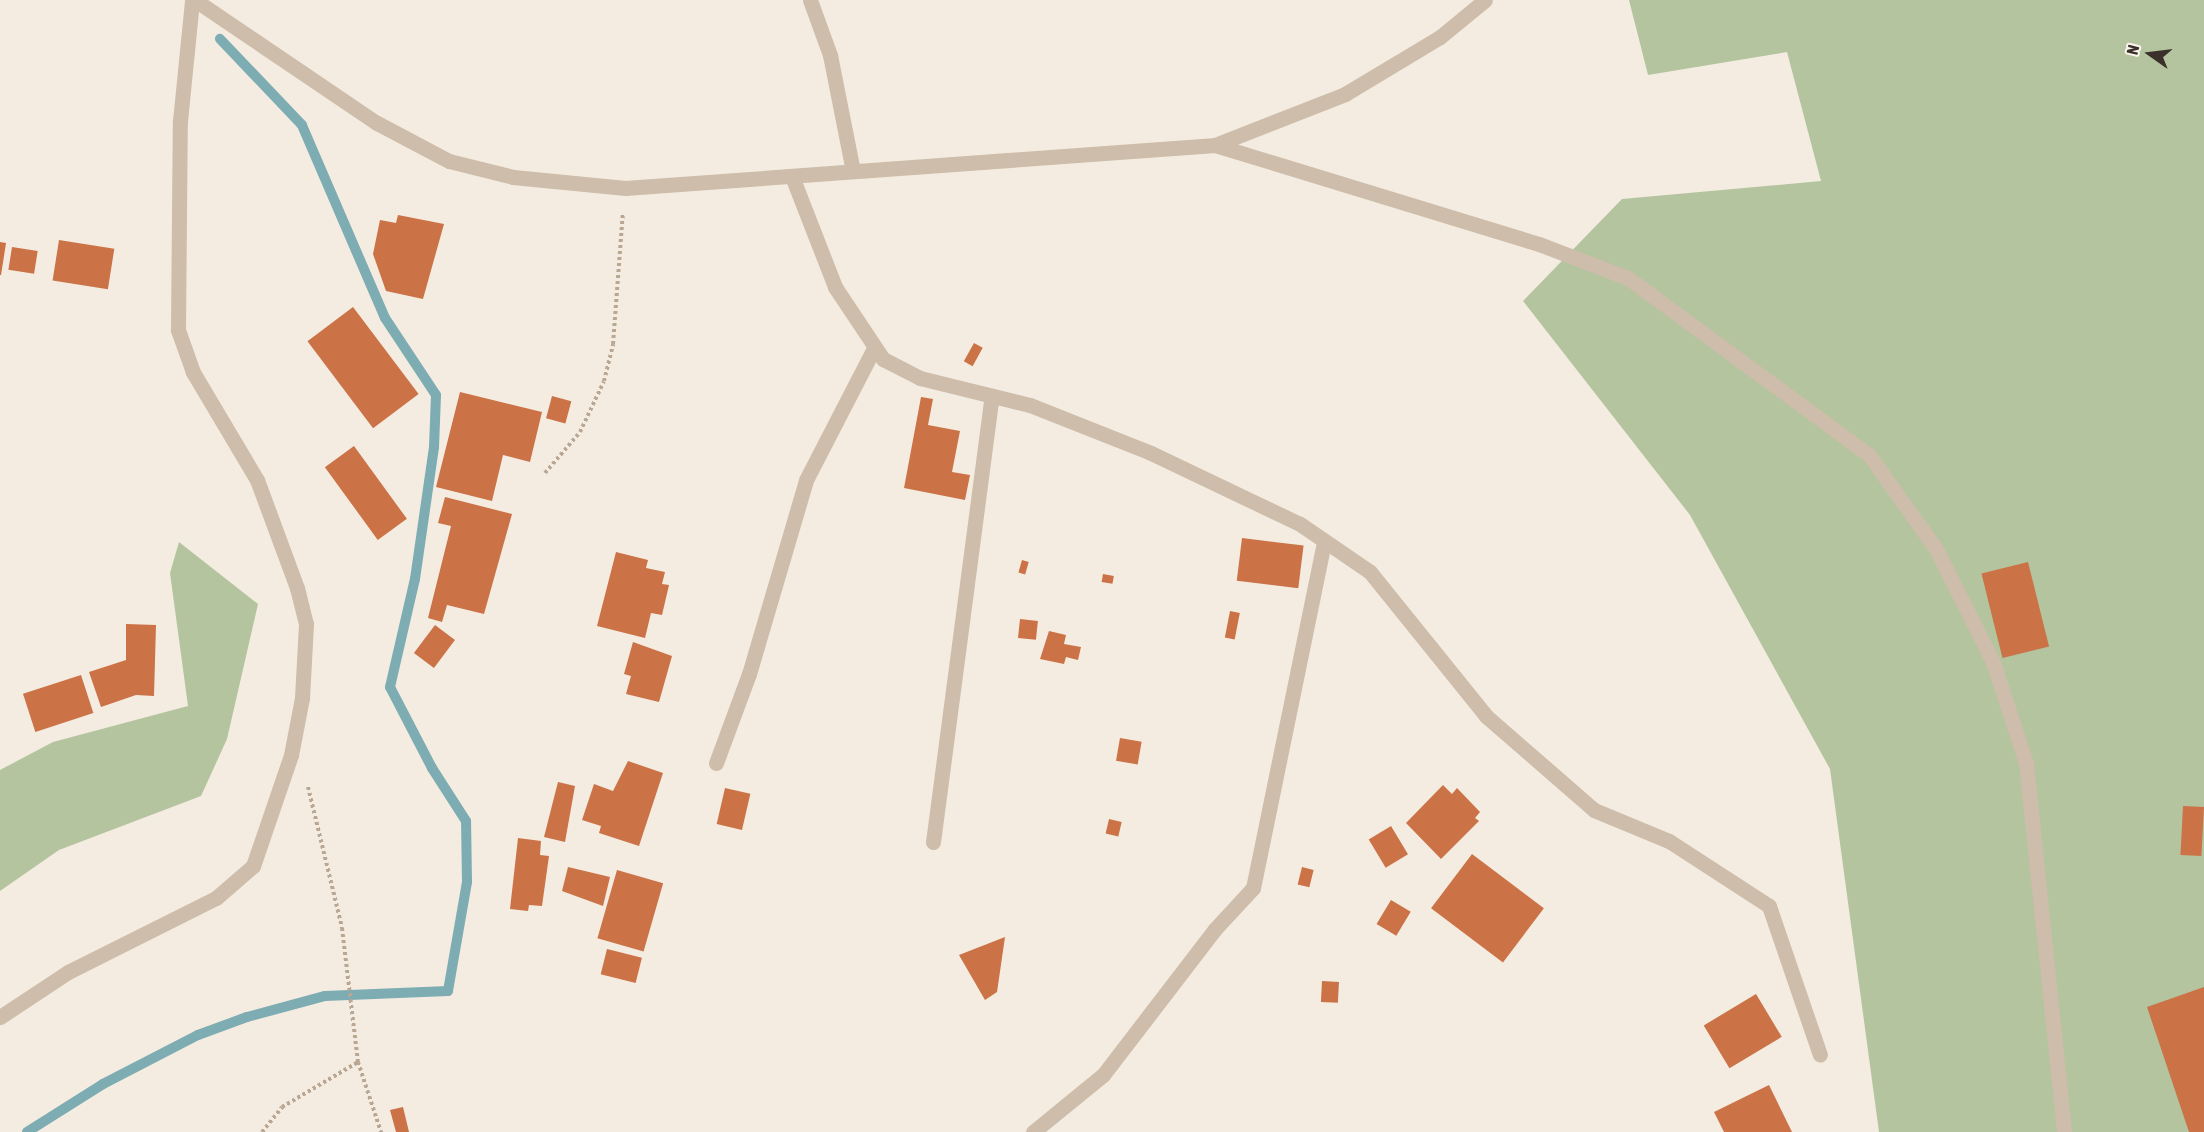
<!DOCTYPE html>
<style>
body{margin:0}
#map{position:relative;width:2204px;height:1132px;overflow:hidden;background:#f4ece0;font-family:"Asap Condensed",sans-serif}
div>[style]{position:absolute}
.green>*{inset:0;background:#b4c49e}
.stream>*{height:10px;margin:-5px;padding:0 5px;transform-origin:5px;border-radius:5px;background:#7dacb3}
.building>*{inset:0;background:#cb7247;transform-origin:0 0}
.path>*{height:4px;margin-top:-2px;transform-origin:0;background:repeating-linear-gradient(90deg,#b9a794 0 3px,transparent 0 6px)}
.minor>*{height:15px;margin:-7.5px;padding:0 7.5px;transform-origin:7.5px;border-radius:7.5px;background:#cdbdaa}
.tertiary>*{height:15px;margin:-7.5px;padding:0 7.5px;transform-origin:7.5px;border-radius:7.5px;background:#cdbdaa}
span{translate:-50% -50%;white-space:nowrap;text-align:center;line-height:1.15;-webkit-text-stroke:5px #fbf6ed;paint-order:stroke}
.north{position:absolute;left:2120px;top:24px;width:60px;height:60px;-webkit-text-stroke:4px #fbf6ed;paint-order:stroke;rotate:284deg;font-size:16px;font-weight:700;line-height:24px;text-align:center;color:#3b312a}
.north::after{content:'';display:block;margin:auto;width:21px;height:27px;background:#3b312a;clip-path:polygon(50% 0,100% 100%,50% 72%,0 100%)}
</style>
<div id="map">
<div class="green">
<i style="clip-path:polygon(1629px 0,2204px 0,2204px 1132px,1879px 1132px,1830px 769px,1690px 515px,1523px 301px,1622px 199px,1821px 181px,1787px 52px,1648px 75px)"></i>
<i style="clip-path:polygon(179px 542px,258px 604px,227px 739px,201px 796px,59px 850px,0 891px,0 770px,53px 742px,188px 706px,170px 573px)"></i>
</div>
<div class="stream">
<i style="left:27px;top:1132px;width:90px;rotate:-32.3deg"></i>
<i style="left:103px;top:1084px;width:107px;rotate:-27.3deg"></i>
<i style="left:198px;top:1035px;width:52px;rotate:-20.2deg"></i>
<i style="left:247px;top:1017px;width:81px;rotate:-15.1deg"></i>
<i style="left:325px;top:996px;width:123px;rotate:-2.3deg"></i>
<i style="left:448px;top:991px;width:111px;rotate:-80.1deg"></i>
<i style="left:467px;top:882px;width:61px;rotate:-90.9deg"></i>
<i style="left:466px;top:821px;width:63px;rotate:-122.7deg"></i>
<i style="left:432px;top:768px;width:91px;rotate:-117.4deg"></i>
<i style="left:390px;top:687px;width:111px;rotate:-77deg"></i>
<i style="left:415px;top:579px;width:133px;rotate:-81.8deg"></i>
<i style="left:434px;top:447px;width:52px;rotate:-87.8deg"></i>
<i style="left:436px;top:395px;width:92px;rotate:-123.5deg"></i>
<i style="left:385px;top:318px;width:210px;rotate:-113.3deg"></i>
<i style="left:302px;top:125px;width:119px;rotate:-133.6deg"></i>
</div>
<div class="building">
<i style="clip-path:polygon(398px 215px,444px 224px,423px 299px,386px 291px,373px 254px,380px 220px,396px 223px)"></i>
<i style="left:59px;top:240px;width:56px;height:41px;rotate:9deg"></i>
<i style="clip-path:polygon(0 242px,6px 243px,1px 275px,0 275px)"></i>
<i style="left:12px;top:247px;width:26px;height:23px;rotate:9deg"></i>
<i style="left:353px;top:307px;width:109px;height:57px;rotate:53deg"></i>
<i style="left:974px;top:343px;width:10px;height:21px;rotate:29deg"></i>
<i style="clip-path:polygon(460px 392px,542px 412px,530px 462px,503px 455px,492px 501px,436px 487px)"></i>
<i style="left:552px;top:396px;width:20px;height:23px;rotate:15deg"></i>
<i style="clip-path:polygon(921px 397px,933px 399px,928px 425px,960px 431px,952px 472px,970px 475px,965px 500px,904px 488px)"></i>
<i style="left:354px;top:446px;width:90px;height:36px;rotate:54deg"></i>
<i style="clip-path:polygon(445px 497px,512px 514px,484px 614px,447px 605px,442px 622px,428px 618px,451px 526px,438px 523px)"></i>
<i style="left:1242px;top:538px;width:62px;height:43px;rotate:7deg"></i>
<i style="clip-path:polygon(616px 552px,648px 560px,646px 568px,665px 572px,662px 584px,669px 585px,662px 615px,651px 613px,645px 638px,597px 626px)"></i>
<i style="left:1022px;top:560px;width:7px;height:13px;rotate:16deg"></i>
<i style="left:2028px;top:562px;width:87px;height:48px;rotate:76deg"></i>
<i style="left:1103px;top:574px;width:11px;height:8px;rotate:10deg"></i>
<i style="left:1230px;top:611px;width:10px;height:27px;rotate:11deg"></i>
<i style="left:1020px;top:619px;width:18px;height:19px;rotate:6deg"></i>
<i style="clip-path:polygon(126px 624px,156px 625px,154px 696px,136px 695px,101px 707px,89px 672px,126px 660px)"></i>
<i style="left:435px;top:625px;width:25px;height:35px;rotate:37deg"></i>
<i style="clip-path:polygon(1049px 631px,1066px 635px,1064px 644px,1081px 647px,1078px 660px,1066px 657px,1064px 664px,1040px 659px)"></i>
<i style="clip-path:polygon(633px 642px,672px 656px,659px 702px,626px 694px,631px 676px,624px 674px)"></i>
<i style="left:81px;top:675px;width:40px;height:61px;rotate:72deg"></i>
<i style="left:1120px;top:738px;width:22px;height:23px;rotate:10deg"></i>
<i style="clip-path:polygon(628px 761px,663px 773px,639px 846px,599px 833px,601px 826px,582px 820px,594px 784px,613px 791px)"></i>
<i style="clip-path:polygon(558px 782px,575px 786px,565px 842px,544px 837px)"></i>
<i style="clip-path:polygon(1443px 785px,1452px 794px,1457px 788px,1480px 812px,1475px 818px,1479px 821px,1441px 859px,1406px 823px)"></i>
<i style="left:725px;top:788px;width:26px;height:37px;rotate:13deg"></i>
<i style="left:2183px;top:806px;width:21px;height:49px;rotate:3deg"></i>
<i style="left:1109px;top:819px;width:13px;height:15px;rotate:13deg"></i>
<i style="left:1391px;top:826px;width:33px;height:26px;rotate:59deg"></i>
<i style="clip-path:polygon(518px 838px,541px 841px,540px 855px,549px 856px,542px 906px,529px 905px,528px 911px,510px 909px)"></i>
<i style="left:1472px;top:854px;width:90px;height:68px;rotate:37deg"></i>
<i style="clip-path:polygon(568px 867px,610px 877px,603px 906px,562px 891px)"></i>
<i style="left:1302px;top:867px;width:12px;height:18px;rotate:14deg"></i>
<i style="left:617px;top:870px;width:48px;height:71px;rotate:16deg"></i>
<i style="left:1391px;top:900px;width:23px;height:28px;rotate:31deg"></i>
<i style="clip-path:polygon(1005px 937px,997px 992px,985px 1000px,959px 955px)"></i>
<i style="left:607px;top:949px;width:36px;height:26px;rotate:14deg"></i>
<i style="left:1322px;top:981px;width:17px;height:21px;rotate:3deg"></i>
<i style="clip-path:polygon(2204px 987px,2204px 1132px,2189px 1132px,2147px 1007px)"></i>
<i style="left:1756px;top:994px;width:50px;height:61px;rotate:59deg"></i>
<i style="clip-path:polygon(1769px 1085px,1792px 1132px,1724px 1132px,1714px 1112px)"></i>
<i style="clip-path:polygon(403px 1107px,409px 1132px,396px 1132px,390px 1110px)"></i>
</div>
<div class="path">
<i style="left:545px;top:473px;width:54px;rotate:-49.5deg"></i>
<i style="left:580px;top:432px;width:56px;rotate:-64.8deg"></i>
<i style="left:604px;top:381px;width:38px;rotate:-76deg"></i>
<i style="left:613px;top:344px;width:132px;rotate:-85.7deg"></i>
<i style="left:308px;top:787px;width:145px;rotate:76.4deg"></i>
<i style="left:342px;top:928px;width:135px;rotate:83.2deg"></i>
<i style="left:358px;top:1062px;width:74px;rotate:71.8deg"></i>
<i style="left:262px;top:1132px;width:32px;rotate:-51deg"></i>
<i style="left:282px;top:1107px;width:88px;rotate:-30.6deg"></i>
</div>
<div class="minor">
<i style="left:810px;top:0;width:59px;rotate:70deg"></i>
<i style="left:830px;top:55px;width:118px;rotate:78.8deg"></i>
<i style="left:1215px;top:145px;width:339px;rotate:17deg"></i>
<i style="left:1539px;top:244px;width:95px;rotate:20.9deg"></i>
<i style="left:1628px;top:278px;width:299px;rotate:36.3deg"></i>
<i style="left:1869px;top:455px;width:115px;rotate:54.5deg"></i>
<i style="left:1936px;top:549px;width:127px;rotate:63.2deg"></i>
<i style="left:1993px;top:662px;width:106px;rotate:71.9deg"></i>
<i style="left:2026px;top:763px;width:371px;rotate:84.1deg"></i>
<i style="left:793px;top:179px;width:116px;rotate:68.7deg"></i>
<i style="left:835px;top:287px;width:87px;rotate:56.3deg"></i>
<i style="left:883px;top:359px;width:42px;rotate:27.2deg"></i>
<i style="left:920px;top:378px;width:113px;rotate:13.8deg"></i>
<i style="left:1030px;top:405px;width:130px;rotate:21.6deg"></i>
<i style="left:1151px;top:453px;width:165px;rotate:25.5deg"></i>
<i style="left:1300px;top:524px;width:85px;rotate:34.4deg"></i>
<i style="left:1370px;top:572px;width:185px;rotate:51.1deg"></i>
<i style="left:1486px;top:716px;width:143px;rotate:41deg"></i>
<i style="left:1594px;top:810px;width:81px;rotate:22.5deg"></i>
<i style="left:1669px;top:841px;width:119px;rotate:33deg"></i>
<i style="left:1769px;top:906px;width:157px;rotate:71.1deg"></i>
<i style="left:716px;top:763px;width:95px;rotate:-69.7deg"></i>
<i style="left:749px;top:674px;width:202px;rotate:-73.6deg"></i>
<i style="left:806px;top:480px;width:146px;rotate:-62.7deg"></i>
<i style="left:933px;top:842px;width:450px;rotate:-82.5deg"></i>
<i style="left:0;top:1017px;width:82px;rotate:-33.5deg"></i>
<i style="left:68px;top:972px;width:165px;rotate:-26.6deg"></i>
<i style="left:216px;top:898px;width:49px;rotate:-40.9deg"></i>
<i style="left:253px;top:866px;width:117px;rotate:-71.1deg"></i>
<i style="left:291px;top:755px;width:58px;rotate:-79.1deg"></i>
<i style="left:302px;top:698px;width:74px;rotate:-86.9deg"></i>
<i style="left:306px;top:624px;width:37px;rotate:-104deg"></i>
<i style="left:297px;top:588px;width:115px;rotate:-110.3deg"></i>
<i style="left:257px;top:480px;width:126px;rotate:-120.7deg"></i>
<i style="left:193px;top:372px;width:45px;rotate:-109.7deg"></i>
<i style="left:178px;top:330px;width:209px;rotate:-89.5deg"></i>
<i style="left:180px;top:121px;width:122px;rotate:-84.3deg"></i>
<i style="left:1033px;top:1132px;width:90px;rotate:-39.2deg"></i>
<i style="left:1103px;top:1075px;width:184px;rotate:-52.5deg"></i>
<i style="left:1215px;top:929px;width:56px;rotate:-47.2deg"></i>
<i style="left:1253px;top:888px;width:353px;rotate:-78.4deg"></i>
</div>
<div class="tertiary">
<i style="left:195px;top:0;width:220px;rotate:34.1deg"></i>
<i style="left:377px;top:123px;width:81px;rotate:27.8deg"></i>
<i style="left:449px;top:161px;width:66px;rotate:14deg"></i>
<i style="left:513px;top:177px;width:113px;rotate:5.6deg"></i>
<i style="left:625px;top:188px;width:592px;rotate:-4.17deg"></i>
<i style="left:1215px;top:145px;width:140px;rotate:-21.4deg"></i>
<i style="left:1345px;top:94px;width:111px;rotate:-31deg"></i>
<i style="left:1440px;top:37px;width:58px;rotate:-39.4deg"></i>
</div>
<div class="north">N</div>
</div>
